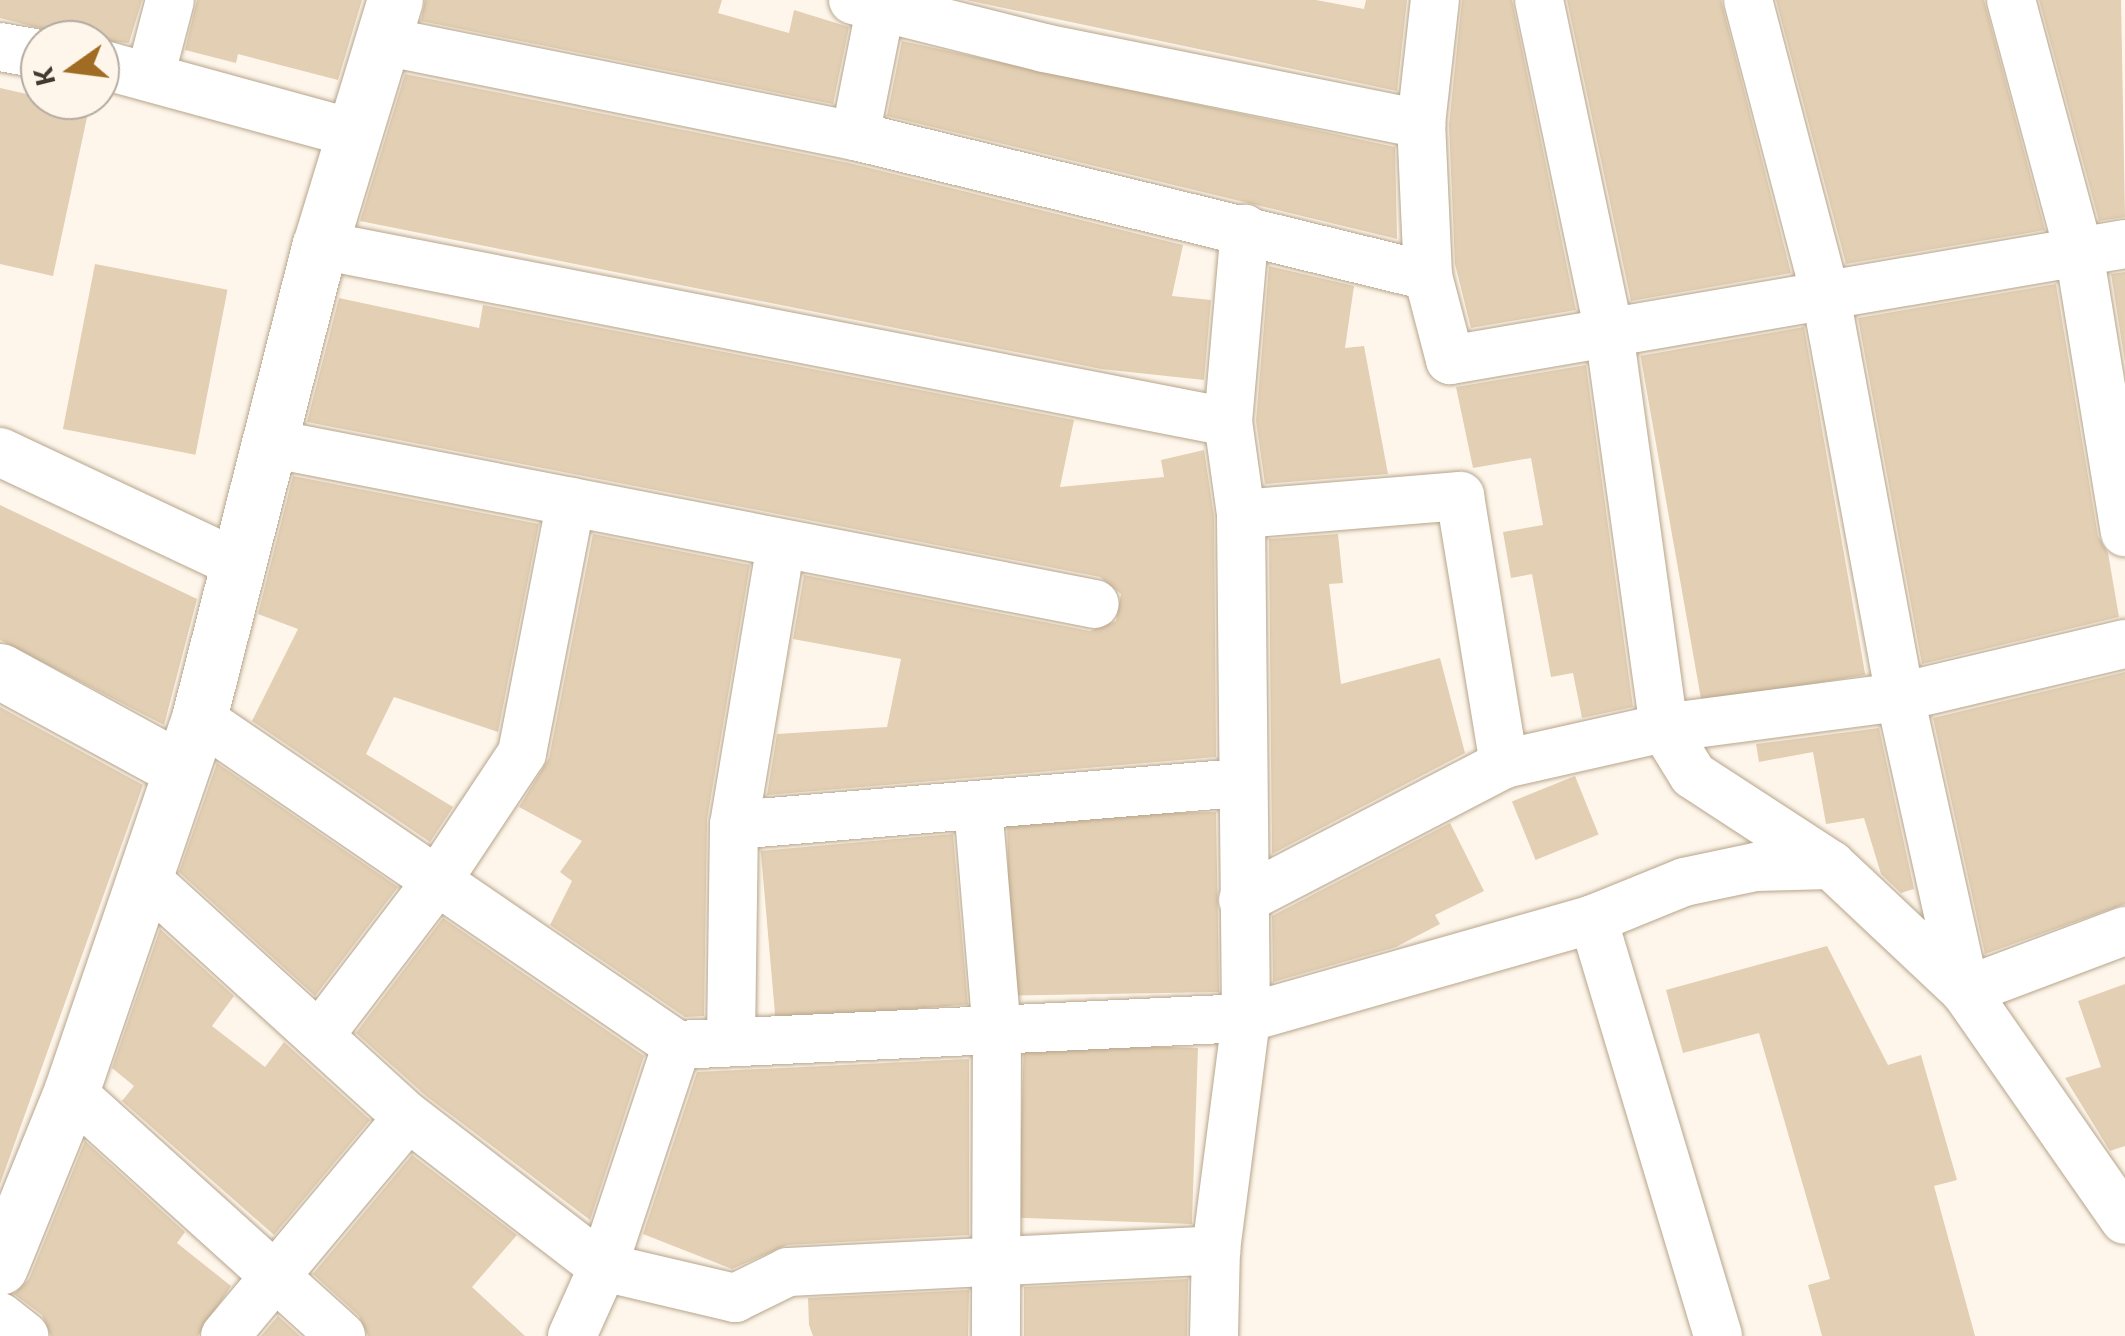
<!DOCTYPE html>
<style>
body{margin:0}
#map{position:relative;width:2125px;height:1336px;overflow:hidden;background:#fef6eb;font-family:"Exo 2",sans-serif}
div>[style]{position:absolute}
.building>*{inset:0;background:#e2cfb4;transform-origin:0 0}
.roads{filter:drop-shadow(0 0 2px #b7a58b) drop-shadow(0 0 2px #b7a58b)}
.street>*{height:48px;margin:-24px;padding:0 24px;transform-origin:24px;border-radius:24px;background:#fff}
.secondary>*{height:55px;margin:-27.5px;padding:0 27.5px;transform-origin:27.5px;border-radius:27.5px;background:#fff}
span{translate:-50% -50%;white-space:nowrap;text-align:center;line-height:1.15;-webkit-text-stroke:9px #fef6eb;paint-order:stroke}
.north{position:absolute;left:20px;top:20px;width:100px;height:100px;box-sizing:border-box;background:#fef6eb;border:2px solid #b3aba1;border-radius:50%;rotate:256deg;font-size:28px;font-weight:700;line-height:40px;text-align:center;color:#433b31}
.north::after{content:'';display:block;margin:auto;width:35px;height:45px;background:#a06b23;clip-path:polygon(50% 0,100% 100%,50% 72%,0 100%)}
</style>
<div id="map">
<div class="building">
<i style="clip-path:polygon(0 0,142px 0,129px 43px,86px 40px,0 18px)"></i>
<i style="clip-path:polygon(197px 0,362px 0,338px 80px,238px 54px,236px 63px,185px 50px)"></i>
<i style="clip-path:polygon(425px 0,722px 0,718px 13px,789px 33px,794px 10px,849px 27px,833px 104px,421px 21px)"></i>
<i style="clip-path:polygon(966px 0,1316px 0,1364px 9px,1366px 0,1407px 0,1397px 91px)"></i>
<i style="clip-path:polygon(1462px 0,1512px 0,1576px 310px,1471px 328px,1455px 264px,1449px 125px)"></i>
<i style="clip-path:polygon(1567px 0,1721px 0,1791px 273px,1631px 301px)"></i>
<i style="clip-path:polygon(1776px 0,1984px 0,2045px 230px,1846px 264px)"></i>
<i style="clip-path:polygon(2039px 0,2121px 0,2125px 217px,2099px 221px)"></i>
<i style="clip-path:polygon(902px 41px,1395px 147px,1397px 239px,887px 116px)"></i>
<i style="clip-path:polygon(405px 74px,849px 163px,1183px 245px,1172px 296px,1211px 300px,1204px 380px,1101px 369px,360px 221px)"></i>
<i style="clip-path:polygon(0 88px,89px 108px,53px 276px,0 264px)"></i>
<i style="left:95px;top:264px;width:135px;height:168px;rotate:11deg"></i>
<i style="clip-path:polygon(1269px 266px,1354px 286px,1345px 348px,1364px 346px,1388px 474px,1265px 484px,1256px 421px)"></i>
<i style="clip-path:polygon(2125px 272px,2125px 362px,2111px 274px)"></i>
<i style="clip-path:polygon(2056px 284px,2098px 536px,2108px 553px,2119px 617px,1922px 664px,1858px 318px)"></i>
<i style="clip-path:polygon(339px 298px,479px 328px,483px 305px,1074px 420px,1060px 487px,1164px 477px,1161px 460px,1204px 450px,1214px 516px,1216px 757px,767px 795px,777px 734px,887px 727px,901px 659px,793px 639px,804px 575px,1090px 631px,1116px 621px,1121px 594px,1100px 577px,307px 422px)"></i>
<i style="left:1804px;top:327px;width:353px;height:166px;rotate:80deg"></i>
<i style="clip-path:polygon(1586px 365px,1633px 707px,1582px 718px,1573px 673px,1551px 677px,1532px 574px,1511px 578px,1503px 532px,1543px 525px,1531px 458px,1473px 468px,1456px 387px)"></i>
<i style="clip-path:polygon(293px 476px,539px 524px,498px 732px,394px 697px,366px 754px,453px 807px,430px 842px,252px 721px,298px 629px,258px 614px)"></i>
<i style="clip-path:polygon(0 505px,197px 599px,164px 725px,0 640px)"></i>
<i style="clip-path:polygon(593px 534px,750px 565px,707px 820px,704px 1016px,685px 1017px,550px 925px,572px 881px,560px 872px,582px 841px,519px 807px,549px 758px)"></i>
<i style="clip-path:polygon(1338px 534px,1343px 583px,1329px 584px,1341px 684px,1440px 658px,1465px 753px,1272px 854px,1269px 539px)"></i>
<i style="clip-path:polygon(2125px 672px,2125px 904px,1985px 954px,1933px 718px)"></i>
<i style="clip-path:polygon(0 707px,143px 785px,0 1184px)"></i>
<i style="clip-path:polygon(1879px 728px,1914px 889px,1901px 893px,1881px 874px,1864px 818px,1826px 824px,1813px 752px,1759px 762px,1756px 744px)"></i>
<i style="clip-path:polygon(217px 763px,398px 887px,315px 996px,179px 872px)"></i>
<i style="left:1575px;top:776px;width:63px;height:68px;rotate:68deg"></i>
<i style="left:1216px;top:812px;width:180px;height:209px;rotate:89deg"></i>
<i style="clip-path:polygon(1450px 823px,1484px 891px,1435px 915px,1440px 924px,1396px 947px,1273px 982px,1272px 916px)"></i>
<i style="left:953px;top:834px;width:171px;height:193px;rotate:85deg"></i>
<i style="clip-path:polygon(443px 918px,644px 1056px,590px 1220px,426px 1096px,356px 1033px)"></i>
<i style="clip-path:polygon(160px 929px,234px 996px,212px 1026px,265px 1067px,284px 1042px,370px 1120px,274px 1235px,122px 1101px,134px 1086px,112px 1068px)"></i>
<i style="clip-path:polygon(1827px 946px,1888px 1065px,1921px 1055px,1957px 1180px,1934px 1186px,1975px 1336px,1822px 1336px,1808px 1285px,1830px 1279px,1759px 1033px,1683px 1053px,1666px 990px)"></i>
<i style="clip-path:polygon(2125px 984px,2125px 1146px,2110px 1151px,2065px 1078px,2101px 1067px,2078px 1001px)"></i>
<i style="left:1198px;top:1048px;width:176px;height:174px;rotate:92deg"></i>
<i style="clip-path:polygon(969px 1059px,969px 1235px,787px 1245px,732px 1269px,643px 1234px,697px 1072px)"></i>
<i style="clip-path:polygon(85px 1141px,185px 1232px,177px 1243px,231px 1286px,198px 1336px,51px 1336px,42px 1315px,14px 1294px,29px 1279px)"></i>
<i style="clip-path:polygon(412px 1155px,517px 1235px,472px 1287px,525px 1336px,368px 1336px,359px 1316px,313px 1274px)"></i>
<i style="clip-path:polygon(1188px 1279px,1187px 1336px,1024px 1336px,1024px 1287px)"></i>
<i style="clip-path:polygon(969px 1290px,968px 1336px,813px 1336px,809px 1325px,808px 1298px)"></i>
<i style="clip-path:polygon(278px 1316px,300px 1336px,261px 1336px)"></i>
</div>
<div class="roads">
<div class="street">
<i style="left:853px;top:0;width:197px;rotate:14.1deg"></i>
<i style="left:1044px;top:48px;width:385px;rotate:11.4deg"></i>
<i style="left:1539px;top:0;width:339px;rotate:78.1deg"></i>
<i style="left:1609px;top:332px;width:400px;rotate:82.1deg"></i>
<i style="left:1664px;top:728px;width:55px;rotate:58.3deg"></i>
<i style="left:1693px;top:775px;width:165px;rotate:33.1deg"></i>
<i style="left:1831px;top:865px;width:184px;rotate:43.2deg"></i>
<i style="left:1965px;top:991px;width:279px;rotate:55.1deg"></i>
<i style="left:1748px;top:0;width:307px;rotate:75.3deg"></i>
<i style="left:1826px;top:297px;width:407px;rotate:79.5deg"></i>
<i style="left:1900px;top:697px;width:301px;rotate:77.5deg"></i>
<i style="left:1965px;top:991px;width:171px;rotate:-20.6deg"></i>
<i style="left:2011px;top:0;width:261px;rotate:74.9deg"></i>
<i style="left:2079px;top:252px;width:284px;rotate:80.7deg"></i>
<i style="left:383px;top:41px;width:481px;rotate:11.4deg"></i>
<i style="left:855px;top:136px;width:590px;rotate:13.73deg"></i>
<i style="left:1428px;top:276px;width:87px;rotate:75.3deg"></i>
<i style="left:1450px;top:360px;width:685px;rotate:-9.75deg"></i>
<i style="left:0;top:47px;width:41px;rotate:9.9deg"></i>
<i style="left:100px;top:64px;width:262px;rotate:15.3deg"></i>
<i style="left:151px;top:73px;width:75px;rotate:-75.4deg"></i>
<i style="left:855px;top:136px;width:139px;rotate:-78.8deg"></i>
<i style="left:320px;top:245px;width:925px;rotate:11.03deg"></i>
<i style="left:1428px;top:276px;width:152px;rotate:-92.6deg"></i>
<i style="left:1421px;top:124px;width:125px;rotate:-83.6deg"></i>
<i style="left:274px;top:444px;width:836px;rotate:11.03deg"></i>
<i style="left:0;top:452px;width:265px;rotate:25.2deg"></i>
<i style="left:1241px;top:514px;width:220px;rotate:-4.7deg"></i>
<i style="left:1460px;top:496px;width:272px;rotate:80.7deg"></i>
<i style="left:199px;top:718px;width:579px;rotate:34.38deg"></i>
<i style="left:978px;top:806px;width:227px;rotate:85.2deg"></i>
<i style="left:997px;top:1032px;width:304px;rotate:90.2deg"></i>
<i style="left:734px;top:825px;width:507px;rotate:-4.75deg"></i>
<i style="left:145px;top:878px;width:355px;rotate:42.3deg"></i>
<i style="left:408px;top:1117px;width:246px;rotate:37.6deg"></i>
<i style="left:603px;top:1267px;width:136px;rotate:13.2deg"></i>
<i style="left:735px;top:1298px;width:59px;rotate:-26.1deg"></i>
<i style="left:788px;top:1272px;width:429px;rotate:-2.9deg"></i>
<i style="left:1243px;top:900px;width:294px;rotate:-27.5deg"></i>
<i style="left:1504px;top:764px;width:164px;rotate:-12.7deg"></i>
<i style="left:1664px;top:728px;width:238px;rotate:-7.5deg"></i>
<i style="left:1900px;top:697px;width:231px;rotate:-13.3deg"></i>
<i style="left:1593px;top:919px;width:435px;rotate:73.3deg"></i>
<i style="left:319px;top:1036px;width:195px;rotate:-52.7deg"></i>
<i style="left:437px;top:881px;width:154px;rotate:-56.4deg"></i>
<i style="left:522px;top:753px;width:256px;rotate:-79deg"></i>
<i style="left:731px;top:1040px;width:215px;rotate:-89.2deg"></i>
<i style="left:734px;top:825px;width:285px;rotate:-80.5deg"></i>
<i style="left:71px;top:1092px;width:364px;rotate:42.1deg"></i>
<i style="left:0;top:1317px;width:31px;rotate:38deg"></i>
<i style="left:225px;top:1336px;width:285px;rotate:-50.1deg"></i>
<i style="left:572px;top:1336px;width:76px;rotate:-65.8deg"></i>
<i style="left:603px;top:1267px;width:234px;rotate:-71.6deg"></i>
<i style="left:677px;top:1045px;width:570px;rotate:-2.72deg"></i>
<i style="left:1246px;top:1018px;width:361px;rotate:-15.9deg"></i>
<i style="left:1593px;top:919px;width:98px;rotate:-22.1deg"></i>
<i style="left:1684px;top:882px;width:74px;rotate:-11.8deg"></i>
<i style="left:1756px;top:867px;width:75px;rotate:-1.5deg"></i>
<i style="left:1214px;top:1336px;width:86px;rotate:-88.7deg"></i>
<i style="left:1216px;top:1250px;width:234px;rotate:-82.6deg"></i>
<i style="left:1246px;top:1018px;width:504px;rotate:-90.57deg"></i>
<i style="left:1241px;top:514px;width:93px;rotate:-98deg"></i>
<i style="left:1228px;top:422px;width:194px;rotate:-85deg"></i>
</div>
<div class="secondary">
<i style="left:0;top:671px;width:203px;rotate:28.6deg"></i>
<i style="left:0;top:1267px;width:189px;rotate:-67.9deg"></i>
<i style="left:71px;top:1092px;width:395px;rotate:-71.1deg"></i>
<i style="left:199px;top:718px;width:488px;rotate:-75.7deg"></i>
<i style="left:320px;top:245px;width:256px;rotate:-73deg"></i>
</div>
</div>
<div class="north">K</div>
</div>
